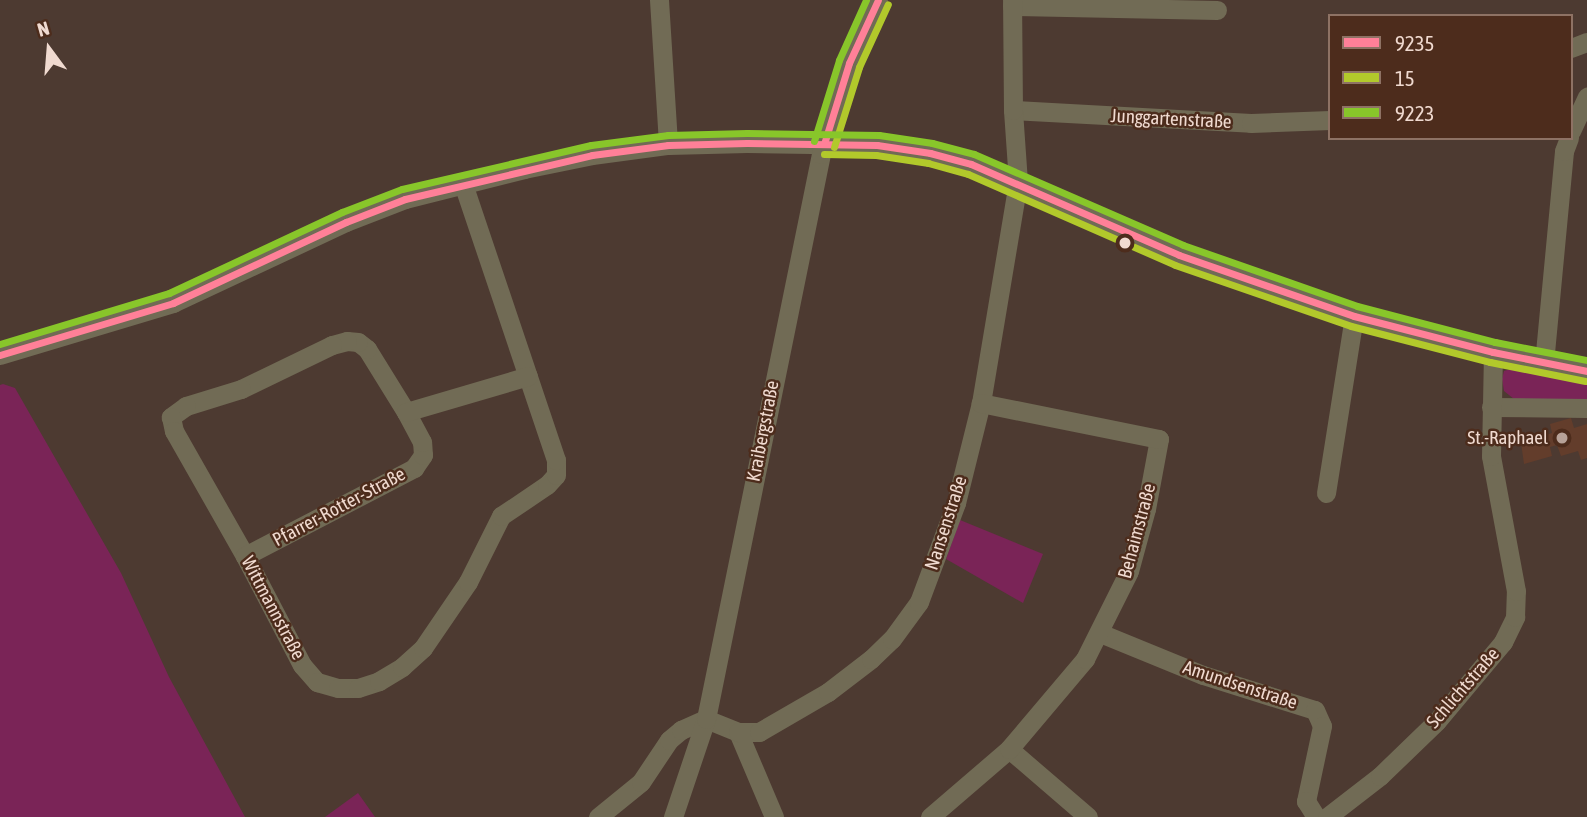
<!DOCTYPE html>
<meta charset="utf-8">
<style>
body{margin:0}
#map{position:relative;width:1587px;height:817px;overflow:hidden;background:#4d3a31;font-family:"Asap Condensed",sans-serif}
div>[style]{position:absolute}
.built>*{inset:0;background:#633d2b}
.green>*{inset:0;background:#7a2457}
.minor>*{height:19px;margin:-9.5px;padding:0 9.5px;transform-origin:9.5px;border-radius:9.5px;background:#716b55}
.bus-1>*{height:7px;margin:-3.5px;padding:0 3.5px;transform-origin:3.5px;border-radius:3.5px;background:#ff8098}
.bus-2>*{height:7px;margin:-3.5px;padding:0 3.5px;transform-origin:3.5px;border-radius:3.5px;background:#b2c92b}
.bus-3>*{height:7px;margin:-3.5px;padding:0 3.5px;transform-origin:3.5px;border-radius:3.5px;background:#88c62a}
.dots>*{width:19px;height:19px;translate:-50% -50%;box-sizing:border-box;border:4px solid #4d2c1c;border-radius:50%}
span{translate:-50% -50%;white-space:nowrap;text-align:center;line-height:1.15;-webkit-text-stroke:5px #4d2c1c;paint-order:stroke}
.street-label{font-size:19px;color:#f0dad0}
.poi-label{font-size:19px;color:#f0dad0}
.right{translate:-100% -50%;text-align:right}
.legend{position:absolute;left:1328px;top:14px;width:245px;height:126px;box-sizing:border-box;background:#4d2c1c;border:2px solid #8e7264;margin:0;padding:9px 12px;list-style:none;font-size:21px;color:#f0dad0}
.legend li{display:flex;align-items:center;gap:14px;height:35px}
.legend b{width:35px;border:2px solid #8e7264}
.north{position:absolute;left:14px;top:14px;width:70px;height:70px;-webkit-text-stroke:5px #4d2c1c;paint-order:stroke;rotate:344deg;font-size:19px;font-weight:700;line-height:28px;text-align:center;color:#f0dad0}
.north::after{content:'';display:block;margin:auto;width:24px;height:32px;background:#f0dad0;clip-path:polygon(50% 0,100% 100%,50% 72%,0 100%)}
</style>
<div id="map">
<div class="built">
<i style="clip-path:polygon(1571px 418px,1574px 428px,1587px 424px,1587px 458px,1581px 460px,1578px 451px,1561px 456px,1557px 445px,1550px 447px,1552px 456px,1524px 464px,1521px 443px,1552px 433px,1550px 424px)"></i>
</div>
<div class="green">
<i style="clip-path:polygon(1511px 369px,1587px 384px,1587px 401px,1514px 399px,1504px 391px,1502px 379px,1504px 371px)"></i>
<i style="clip-path:polygon(3px 384px,15px 388px,121px 573px,169px 677px,245px 817px,0 817px,0 385px)"></i>
<i style="clip-path:polygon(960px 520px,1043px 554px,1023px 603px,946px 559px)"></i>
<i style="clip-path:polygon(358px 793px,375px 817px,325px 817px)"></i>
</div>
<div class="minor">
<i style="left:659px;top:0;width:145px;rotate:86.4deg"></i>
<i style="left:1012px;top:6px;width:205px;rotate:1.1deg"></i>
<i style="left:1571px;top:48px;width:17px;rotate:-21deg"></i>
<i style="left:1013px;top:110px;width:238px;rotate:3.1deg"></i>
<i style="left:1251px;top:123px;width:79px;rotate:-2.2deg"></i>
<i style="left:1571px;top:131px;width:38px;rotate:-65deg"></i>
<i style="left:0;top:355px;width:181px;rotate:-16.7deg"></i>
<i style="left:173px;top:303px;width:191px;rotate:-25.1deg"></i>
<i style="left:346px;top:222px;width:63px;rotate:-21.3deg"></i>
<i style="left:405px;top:199px;width:123px;rotate:-14.1deg"></i>
<i style="left:524px;top:169px;width:69px;rotate:-11.6deg"></i>
<i style="left:592px;top:155px;width:77px;rotate:-7.5deg"></i>
<i style="left:668px;top:145px;width:79px;rotate:-1.5deg"></i>
<i style="left:747px;top:143px;width:130px;rotate:0.9deg"></i>
<i style="left:877px;top:145px;width:54px;rotate:8.6deg"></i>
<i style="left:930px;top:153px;width:42px;rotate:15deg"></i>
<i style="left:971px;top:164px;width:227px;rotate:23.6deg"></i>
<i style="left:1179px;top:255px;width:185px;rotate:19.2deg"></i>
<i style="left:1354px;top:316px;width:144px;rotate:14.5deg"></i>
<i style="left:1493px;top:352px;width:96px;rotate:11.4deg"></i>
<i style="left:1544px;top:363px;width:213px;rotate:-84.6deg"></i>
<i style="left:1564px;top:151px;width:14px;rotate:-69deg"></i>
<i style="left:1491px;top:407px;width:96px;rotate:0.6deg"></i>
<i style="left:406px;top:412px;width:74px;rotate:-121.8deg"></i>
<i style="left:367px;top:349px;width:11px;rotate:-142deg"></i>
<i style="left:358px;top:342px;width:11px;rotate:-175deg"></i>
<i style="left:347px;top:341px;width:16px;rotate:165deg"></i>
<i style="left:332px;top:345px;width:101px;rotate:154.2deg"></i>
<i style="left:241px;top:389px;width:58px;rotate:162.8deg"></i>
<i style="left:186px;top:406px;width:19px;rotate:144deg"></i>
<i style="left:171px;top:417px;width:14px;rotate:78deg"></i>
<i style="left:174px;top:431px;width:144px;rotate:60.4deg"></i>
<i style="left:245px;top:556px;width:123px;rotate:62.4deg"></i>
<i style="left:302px;top:665px;width:23px;rotate:49deg"></i>
<i style="left:317px;top:682px;width:22px;rotate:16deg"></i>
<i style="left:338px;top:688px;width:20px"></i>
<i style="left:358px;top:688px;width:22px;rotate:-18deg"></i>
<i style="left:379px;top:681px;width:27px;rotate:-31deg"></i>
<i style="left:402px;top:667px;width:28px;rotate:-42deg"></i>
<i style="left:423px;top:648px;width:80px;rotate:-55.7deg"></i>
<i style="left:468px;top:582px;width:74px;rotate:-63.4deg"></i>
<i style="left:501px;top:516px;width:55px;rotate:-34deg"></i>
<i style="left:547px;top:485px;width:13px;rotate:-48deg"></i>
<i style="left:556px;top:475px;width:15px;rotate:-90deg"></i>
<i style="left:556px;top:460px;width:292px;rotate:-108.6deg"></i>
<i style="left:1326px;top:493px;width:179px;rotate:-81deg"></i>
<i style="left:245px;top:556px;width:191px;rotate:-27.5deg"></i>
<i style="left:414px;top:468px;width:16px;rotate:-55deg"></i>
<i style="left:423px;top:455px;width:13px;rotate:-94deg"></i>
<i style="left:422px;top:442px;width:34px;rotate:-118deg"></i>
<i style="left:406px;top:412px;width:127px;rotate:-16.4deg"></i>
<i style="left:1100px;top:633px;width:111px;rotate:22.2deg"></i>
<i style="left:1203px;top:675px;width:117px;rotate:17.4deg"></i>
<i style="left:1315px;top:710px;width:17px;rotate:66deg"></i>
<i style="left:1322px;top:726px;width:77px;rotate:102deg"></i>
<i style="left:1306px;top:801px;width:19px;rotate:58deg"></i>
<i style="left:738px;top:732px;width:92px;rotate:67deg"></i>
<i style="left:1009px;top:749px;width:104px;rotate:40.7deg"></i>
<i style="left:598px;top:817px;width:55px;rotate:-39.1deg"></i>
<i style="left:641px;top:782px;width:50px;rotate:-56.3deg"></i>
<i style="left:669px;top:740px;width:16px;rotate:-40deg"></i>
<i style="left:681px;top:730px;width:27px;rotate:-24deg"></i>
<i style="left:706px;top:719px;width:35px;rotate:22deg"></i>
<i style="left:738px;top:732px;width:21px"></i>
<i style="left:759px;top:732px;width:80px;rotate:-30.1deg"></i>
<i style="left:828px;top:692px;width:54px;rotate:-37.5deg"></i>
<i style="left:871px;top:659px;width:29px;rotate:-44deg"></i>
<i style="left:892px;top:639px;width:46px;rotate:-53.9deg"></i>
<i style="left:919px;top:602px;width:106px;rotate:-69.5deg"></i>
<i style="left:956px;top:503px;width:103px;rotate:-76deg"></i>
<i style="left:981px;top:403px;width:224px;rotate:-80.5deg"></i>
<i style="left:1018px;top:182px;width:72px;rotate:-94deg"></i>
<i style="left:1013px;top:110px;width:110px;rotate:-90.5deg"></i>
<i style="left:673px;top:817px;width:103px;rotate:-71.4deg"></i>
<i style="left:706px;top:719px;width:577px;rotate:-78.5deg"></i>
<i style="left:821px;top:154px;width:95px;rotate:-72.9deg"></i>
<i style="left:849px;top:63px;width:69px;rotate:-65.3deg"></i>
<i style="left:930px;top:817px;width:104px;rotate:-40.7deg"></i>
<i style="left:1009px;top:749px;width:118px;rotate:-49.8deg"></i>
<i style="left:1085px;top:659px;width:98px;rotate:-63.4deg"></i>
<i style="left:1129px;top:571px;width:64px;rotate:-74.7deg"></i>
<i style="left:1146px;top:509px;width:71px;rotate:-79.5deg"></i>
<i style="left:1159px;top:439px;width:182px;rotate:-168.6deg"></i>
<i style="left:1327px;top:817px;width:67px;rotate:-37.7deg"></i>
<i style="left:1380px;top:776px;width:79px;rotate:-44deg"></i>
<i style="left:1437px;top:721px;width:103px;rotate:-50.1deg"></i>
<i style="left:1503px;top:642px;width:28px;rotate:-64deg"></i>
<i style="left:1515px;top:617px;width:26px;rotate:-88deg"></i>
<i style="left:1516px;top:591px;width:137px;rotate:-100.5deg"></i>
<i style="left:1491px;top:456px;width:104px;rotate:-88.9deg"></i>
</div>
<div class="bus-1">
<i style="left:824px;top:144px;width:85px;rotate:-72.8deg"></i>
<i style="left:849px;top:63px;width:69px;rotate:-65.3deg"></i>
<i style="left:0;top:355px;width:181px;rotate:-16.7deg"></i>
<i style="left:173px;top:303px;width:191px;rotate:-25.1deg"></i>
<i style="left:346px;top:222px;width:63px;rotate:-21.3deg"></i>
<i style="left:405px;top:199px;width:192px;rotate:-13.2deg"></i>
<i style="left:592px;top:155px;width:77px;rotate:-7.5deg"></i>
<i style="left:668px;top:145px;width:79px;rotate:-1.5deg"></i>
<i style="left:747px;top:143px;width:130px;rotate:0.9deg"></i>
<i style="left:877px;top:145px;width:54px;rotate:8.6deg"></i>
<i style="left:930px;top:153px;width:42px;rotate:15deg"></i>
<i style="left:971px;top:164px;width:227px;rotate:23.6deg"></i>
<i style="left:1179px;top:255px;width:185px;rotate:19.2deg"></i>
<i style="left:1354px;top:316px;width:144px;rotate:14.5deg"></i>
<i style="left:1493px;top:352px;width:96px;rotate:11.4deg"></i>
</div>
<div class="bus-2">
<i style="left:834px;top:147px;width:84px;rotate:-72.6deg"></i>
<i style="left:859px;top:67px;width:69px;rotate:-65.3deg"></i>
<i style="left:824px;top:154px;width:52px;rotate:1.1deg"></i>
<i style="left:876px;top:155px;width:53px;rotate:8.7deg"></i>
<i style="left:928px;top:163px;width:41px;rotate:15.4deg"></i>
<i style="left:968px;top:174px;width:226px;rotate:23.7deg"></i>
<i style="left:1175px;top:265px;width:186px;rotate:19.1deg"></i>
<i style="left:1351px;top:326px;width:144px;rotate:14.5deg"></i>
<i style="left:1490px;top:362px;width:97px;rotate:11.3deg"></i>
</div>
<div class="bus-3">
<i style="left:814px;top:141px;width:85px;rotate:-72.8deg"></i>
<i style="left:839px;top:60px;width:66px;rotate:-65.8deg"></i>
<i style="left:0;top:344px;width:177px;rotate:-16.8deg"></i>
<i style="left:169px;top:293px;width:191px;rotate:-25.1deg"></i>
<i style="left:342px;top:212px;width:64px;rotate:-21deg"></i>
<i style="left:402px;top:189px;width:194px;rotate:-13.1deg"></i>
<i style="left:591px;top:145px;width:78px;rotate:-7.4deg"></i>
<i style="left:668px;top:135px;width:79px;rotate:-1.5deg"></i>
<i style="left:747px;top:133px;width:132px;rotate:0.9deg"></i>
<i style="left:879px;top:135px;width:54px;rotate:8.6deg"></i>
<i style="left:932px;top:143px;width:43px;rotate:14.7deg"></i>
<i style="left:974px;top:154px;width:228px;rotate:23.5deg"></i>
<i style="left:1183px;top:245px;width:184px;rotate:19.3deg"></i>
<i style="left:1357px;top:306px;width:143px;rotate:14.6deg"></i>
<i style="left:1495px;top:342px;width:94px;rotate:11.1deg"></i>
</div>
<div class="dots">
<i style="left:1125px;top:243px;background:#f0dad0"></i>
<i style="left:1562px;top:438px;background:#b7a298"></i>
</div>
<div class="street-label">
<span style="left:1171px;top:119px;rotate:3deg">Junggartenstraße</span>
<span style="left:763px;top:431px;rotate:-79deg">Kraibergstraße</span>
<span style="left:339px;top:507px;rotate:-28deg">Pfarrer-Rotter-Straße</span>
<span style="left:946px;top:523px;rotate:-72deg">Nansenstraße</span>
<span style="left:1137px;top:531px;rotate:-75deg">Behaimstraße</span>
<span style="left:273px;top:608px;rotate:62deg">Wittmannstraße</span>
<span style="left:1240px;top:685px;rotate:18deg">Amundsenstraße</span>
<span style="left:1463px;top:688px;rotate:-49deg">Schlichtstraße</span>
</div>
<div class="poi-label">
<span class="right" style="left:1548px;top:438px">St.-Raphael</span>
</div>
<ul class="legend">
<li><b style="height:9px;background:#ff8098"></b>9235</li>
<li><b style="height:9px;background:#b2c92b"></b>15</li>
<li><b style="height:9px;background:#88c62a"></b>9223</li>
</ul>
<div class="north">N</div>
</div>
